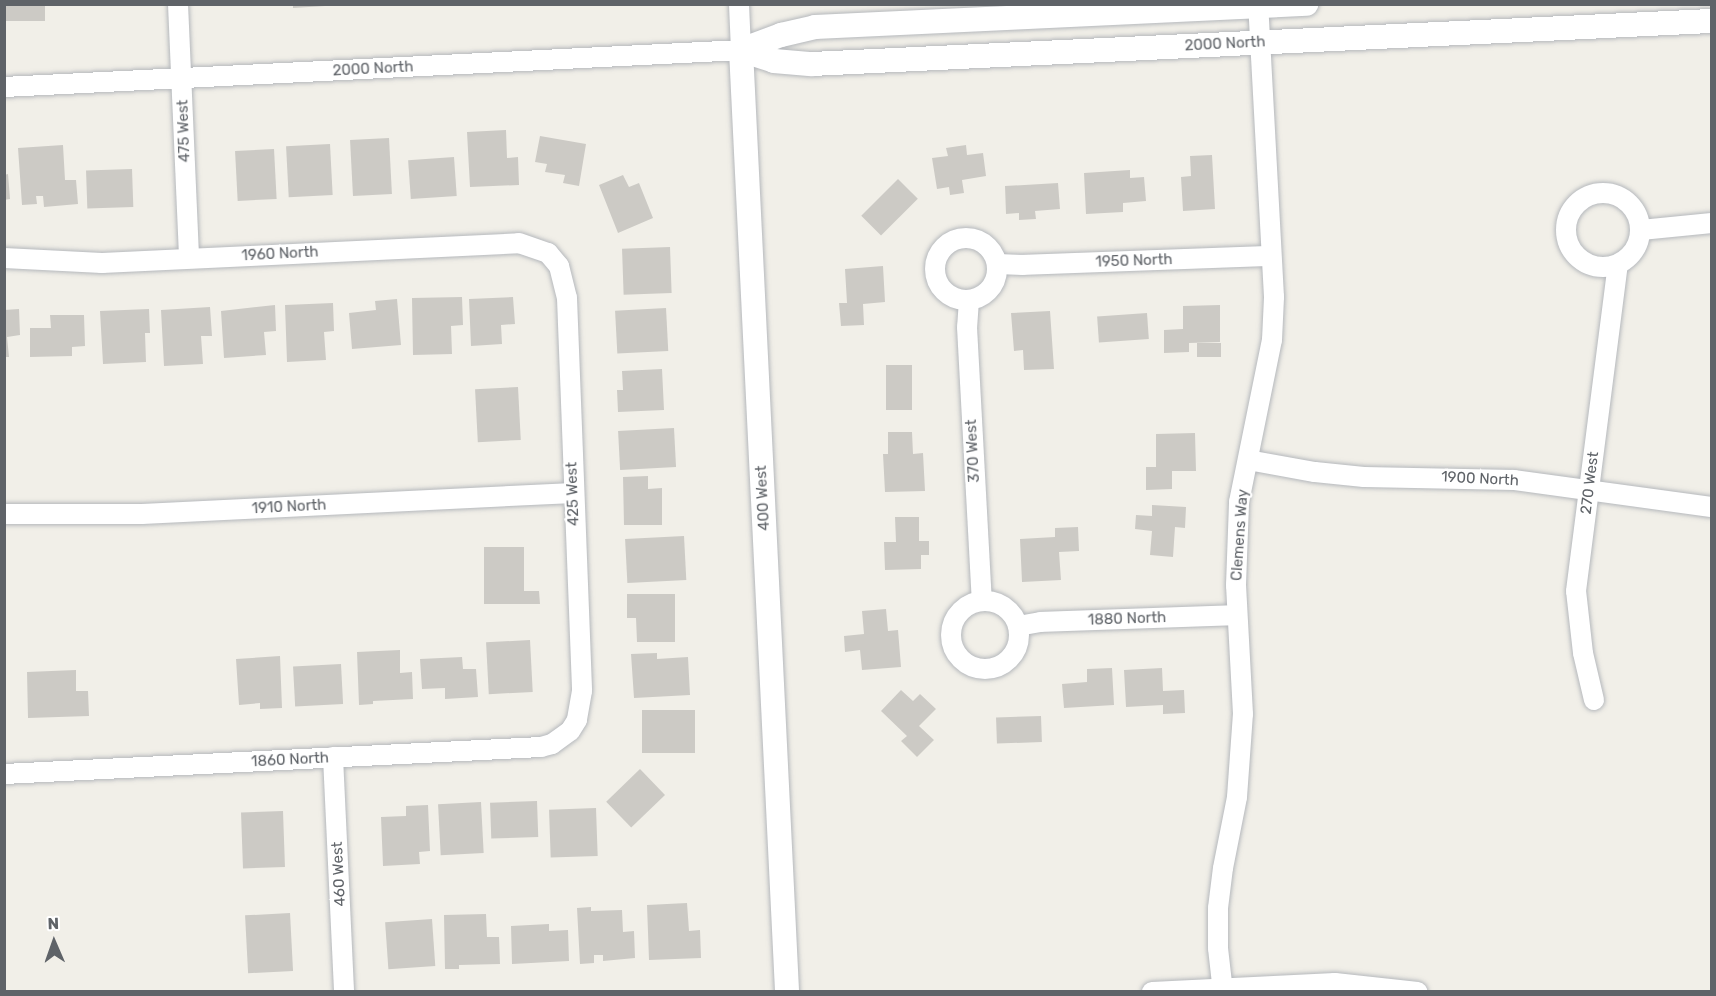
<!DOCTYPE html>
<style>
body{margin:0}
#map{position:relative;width:1716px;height:996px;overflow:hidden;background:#f1efe8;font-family:Rubik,sans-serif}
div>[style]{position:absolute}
.building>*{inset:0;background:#cccac5;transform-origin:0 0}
.roads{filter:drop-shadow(0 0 2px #b5b8bc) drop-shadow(0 0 2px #b5b8bc)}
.minor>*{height:20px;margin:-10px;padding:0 10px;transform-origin:10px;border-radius:10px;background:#fff}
.minor>.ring{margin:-10px;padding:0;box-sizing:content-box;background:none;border:20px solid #fff;border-radius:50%}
.tertiary>*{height:24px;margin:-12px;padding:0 12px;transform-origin:12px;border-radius:12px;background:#fff}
span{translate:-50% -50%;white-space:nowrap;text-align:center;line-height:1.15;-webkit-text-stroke:4.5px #fff;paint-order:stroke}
.street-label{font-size:15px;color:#5f6368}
.frame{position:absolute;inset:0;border:6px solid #5f6368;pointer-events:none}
.north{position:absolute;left:24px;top:912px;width:60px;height:60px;-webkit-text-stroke:4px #fff;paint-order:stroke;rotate:358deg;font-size:16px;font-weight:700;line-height:24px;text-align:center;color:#5f6368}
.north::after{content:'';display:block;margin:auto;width:21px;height:27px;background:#5f6368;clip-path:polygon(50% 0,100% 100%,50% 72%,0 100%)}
</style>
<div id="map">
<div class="building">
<i style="left:4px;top:4px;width:41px;height:17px"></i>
<i style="clip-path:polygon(293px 4px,325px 4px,325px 6px,293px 8px)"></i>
<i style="clip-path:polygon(506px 130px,507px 158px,518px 157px,519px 185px,470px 187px,467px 132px)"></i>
<i style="clip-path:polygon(540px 136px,586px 144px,579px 186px,563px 183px,565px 175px,545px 172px,547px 164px,535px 162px)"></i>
<i style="left:389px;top:138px;width:56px;height:39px;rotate:87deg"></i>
<i style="left:330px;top:144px;width:51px;height:44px;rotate:87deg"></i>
<i style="clip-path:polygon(63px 145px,65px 180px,76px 180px,78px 204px,44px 207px,43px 196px,36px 196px,37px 204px,22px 205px,18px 148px)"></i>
<i style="clip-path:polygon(966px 145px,967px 155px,983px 153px,986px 176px,962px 180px,964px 193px,950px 195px,949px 187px,937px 189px,932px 158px,948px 156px,946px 148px)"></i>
<i style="left:274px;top:149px;width:50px;height:39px;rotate:87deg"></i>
<i style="clip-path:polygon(1212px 155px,1215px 209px,1183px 211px,1181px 177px,1191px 176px,1190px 156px)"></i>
<i style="left:454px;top:157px;width:39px;height:46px;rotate:86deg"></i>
<i style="left:132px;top:169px;width:38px;height:46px;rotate:88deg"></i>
<i style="clip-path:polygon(1130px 170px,1130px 178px,1144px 177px,1146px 201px,1123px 203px,1123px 212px,1086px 214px,1084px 173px)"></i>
<i style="clip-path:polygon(8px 174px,10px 199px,4px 200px,4px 175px)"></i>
<i style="clip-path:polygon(623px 175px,629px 187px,639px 183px,653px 218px,618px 233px,599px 185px)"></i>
<i style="left:898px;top:179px;width:28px;height:52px;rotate:45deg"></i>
<i style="clip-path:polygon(1058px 183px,1060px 209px,1035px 211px,1036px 219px,1019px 220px,1019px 213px,1006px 214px,1005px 186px)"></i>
<i style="left:670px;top:247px;width:46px;height:48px;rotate:88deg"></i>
<i style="clip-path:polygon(883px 266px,885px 302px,863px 304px,864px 325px,841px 326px,839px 303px,847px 303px,845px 269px)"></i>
<i style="clip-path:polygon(462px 297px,463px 325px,451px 326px,452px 354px,413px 355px,412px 298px)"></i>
<i style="clip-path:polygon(513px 297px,515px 324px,501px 325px,502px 344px,471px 346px,469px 299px)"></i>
<i style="clip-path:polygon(397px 299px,401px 345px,352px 349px,349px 313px,376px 310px,375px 301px)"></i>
<i style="clip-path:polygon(333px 303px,334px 331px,324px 332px,326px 360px,287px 362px,285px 305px)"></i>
<i style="clip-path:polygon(275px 305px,276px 331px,264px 332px,266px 355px,224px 358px,221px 311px)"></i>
<i style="clip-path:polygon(1220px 305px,1220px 342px,1189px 343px,1189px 352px,1164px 353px,1164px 330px,1183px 329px,1183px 306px)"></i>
<i style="clip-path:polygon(210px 307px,212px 336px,201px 336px,203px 364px,164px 366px,161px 310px)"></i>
<i style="left:666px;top:308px;width:43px;height:51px;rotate:87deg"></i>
<i style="clip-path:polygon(19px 309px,20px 335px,7px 337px,9px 357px,4px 357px,4px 310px)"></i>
<i style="clip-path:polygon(149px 309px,150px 333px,145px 333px,146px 362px,103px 364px,100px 311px)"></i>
<i style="clip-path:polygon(1050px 311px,1054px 369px,1024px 370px,1023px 350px,1014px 351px,1011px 313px)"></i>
<i style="left:1147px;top:313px;width:26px;height:50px;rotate:86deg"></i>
<i style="clip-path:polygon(50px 315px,84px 315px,85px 346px,72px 347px,72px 356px,30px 357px,30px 328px,51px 328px)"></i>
<i style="left:1197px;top:343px;width:24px;height:14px"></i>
<i style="left:886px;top:365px;width:26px;height:45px"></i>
<i style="clip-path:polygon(662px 369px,664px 410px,618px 412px,617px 390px,623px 390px,622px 371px)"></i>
<i style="left:518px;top:387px;width:53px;height:43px;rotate:87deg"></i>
<i style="left:674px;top:428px;width:39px;height:56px;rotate:87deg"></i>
<i style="clip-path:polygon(888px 432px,912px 432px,913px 454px,923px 453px,925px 491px,885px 492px,883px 454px,888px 454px)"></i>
<i style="clip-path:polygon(1195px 433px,1196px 471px,1172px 471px,1172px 489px,1146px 490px,1146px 467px,1156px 467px,1156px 434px)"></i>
<i style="clip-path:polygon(648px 476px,648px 489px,662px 488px,662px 525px,624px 525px,623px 477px)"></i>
<i style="clip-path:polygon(1152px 505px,1186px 507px,1185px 528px,1175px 527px,1173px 557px,1150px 555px,1152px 531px,1135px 529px,1136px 515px,1152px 516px)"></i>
<i style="clip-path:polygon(895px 517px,919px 517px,919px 541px,929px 541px,929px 555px,921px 555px,921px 569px,885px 570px,884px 542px,896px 542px)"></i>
<i style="clip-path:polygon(1078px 527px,1079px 551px,1059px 552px,1061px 580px,1022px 582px,1020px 539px,1055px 537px,1055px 528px)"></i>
<i style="left:684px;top:536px;width:44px;height:59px;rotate:87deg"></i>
<i style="clip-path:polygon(484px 547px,524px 547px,524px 591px,539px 591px,540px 604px,484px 604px)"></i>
<i style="clip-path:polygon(627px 594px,675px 594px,675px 642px,637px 642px,636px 618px,627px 618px)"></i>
<i style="clip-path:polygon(886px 609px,888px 631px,898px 630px,901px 667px,862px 670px,860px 650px,845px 652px,844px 636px,864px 634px,862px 611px)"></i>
<i style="left:530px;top:640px;width:52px;height:44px;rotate:87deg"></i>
<i style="clip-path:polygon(400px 650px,400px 673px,412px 672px,413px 699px,373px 701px,373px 704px,359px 705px,357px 652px)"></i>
<i style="clip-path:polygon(657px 653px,657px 659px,688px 657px,690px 695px,634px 698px,631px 654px)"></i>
<i style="clip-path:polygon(280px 656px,282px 708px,260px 709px,260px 703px,239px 705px,236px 659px)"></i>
<i style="clip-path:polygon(462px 657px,463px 669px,476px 669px,478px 697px,445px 699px,445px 688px,422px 689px,420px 659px)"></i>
<i style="left:341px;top:664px;width:40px;height:48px;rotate:87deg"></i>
<i style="clip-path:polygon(1112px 668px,1114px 705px,1064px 708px,1062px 684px,1087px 682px,1087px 669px)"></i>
<i style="clip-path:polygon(1162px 668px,1163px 691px,1184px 690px,1185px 713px,1163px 714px,1163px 705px,1126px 707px,1124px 670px)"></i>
<i style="clip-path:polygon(76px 670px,76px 691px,88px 691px,89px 716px,28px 718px,27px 672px)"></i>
<i style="clip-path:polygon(901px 690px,913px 701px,920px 694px,936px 709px,919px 726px,934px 740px,917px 757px,901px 741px,907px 736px,881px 711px)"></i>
<i style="left:695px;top:710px;width:43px;height:53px;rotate:90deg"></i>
<i style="left:1041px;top:716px;width:26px;height:45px;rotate:88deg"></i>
<i style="left:640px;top:769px;width:36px;height:47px;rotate:46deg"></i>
<i style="left:537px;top:801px;width:36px;height:47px;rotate:88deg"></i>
<i style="left:481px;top:802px;width:51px;height:43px;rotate:87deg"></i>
<i style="clip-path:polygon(428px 805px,430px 851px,419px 852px,420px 864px,383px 866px,381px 817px,406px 816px,406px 806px)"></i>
<i style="left:596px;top:808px;width:48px;height:47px;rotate:88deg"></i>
<i style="left:283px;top:811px;width:56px;height:42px;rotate:88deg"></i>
<i style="clip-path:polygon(687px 903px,689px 931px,700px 930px,701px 958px,649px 960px,647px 905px)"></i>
<i style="clip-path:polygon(591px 907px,591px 911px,622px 910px,623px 932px,634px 931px,635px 958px,603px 961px,603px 955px,594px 955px,594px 963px,580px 964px,577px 908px)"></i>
<i style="left:290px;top:913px;width:58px;height:45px;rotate:87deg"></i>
<i style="clip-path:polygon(486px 914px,487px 937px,499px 937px,500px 964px,459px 965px,459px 969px,445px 969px,444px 915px)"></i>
<i style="left:432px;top:919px;width:47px;height:47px;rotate:86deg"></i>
<i style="clip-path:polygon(549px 924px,549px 931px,568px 930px,569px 961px,512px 964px,511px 926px)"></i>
</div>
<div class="roads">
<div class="minor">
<i style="left:178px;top:4px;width:254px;rotate:87.5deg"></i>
<i style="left:4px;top:87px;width:738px;rotate:-2.87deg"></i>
<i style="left:741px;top:50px;width:46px;rotate:-92.5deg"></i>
<i class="ring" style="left:1566px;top:193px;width:54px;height:54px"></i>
<i style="left:1641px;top:230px;width:71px;rotate:-5.6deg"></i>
<i class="ring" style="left:935px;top:238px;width:42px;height:42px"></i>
<i style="left:4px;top:258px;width:98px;rotate:2.9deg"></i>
<i style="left:102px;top:263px;width:417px;rotate:-2.7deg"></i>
<i style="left:519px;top:243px;width:31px;rotate:19deg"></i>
<i style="left:548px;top:253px;width:17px;rotate:50deg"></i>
<i style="left:559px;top:266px;width:33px;rotate:76deg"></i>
<i style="left:567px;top:298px;width:393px;rotate:87.8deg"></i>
<i style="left:582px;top:691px;width:29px;rotate:100deg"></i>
<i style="left:577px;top:720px;width:13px;rotate:122deg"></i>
<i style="left:570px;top:731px;width:22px;rotate:144deg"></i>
<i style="left:552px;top:744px;width:11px;rotate:165deg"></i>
<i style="left:541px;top:747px;width:538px;rotate:177.12deg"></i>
<i style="left:997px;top:264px;width:26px;rotate:2deg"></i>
<i style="left:1023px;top:265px;width:248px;rotate:-2.1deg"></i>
<i style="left:969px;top:300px;width:27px;rotate:94deg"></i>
<i style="left:967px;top:327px;width:274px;rotate:86.9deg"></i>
<i style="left:1248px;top:460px;width:68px;rotate:10.2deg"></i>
<i style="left:1315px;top:472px;width:49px;rotate:5.8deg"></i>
<i style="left:1364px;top:477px;width:150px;rotate:1.1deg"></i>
<i style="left:1514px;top:480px;width:200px;rotate:7.8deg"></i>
<i style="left:4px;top:514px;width:138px"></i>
<i style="left:142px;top:514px;width:432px;rotate:-2.8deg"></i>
<i class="ring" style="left:951px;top:601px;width:48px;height:48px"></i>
<i style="left:1018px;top:626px;width:23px;rotate:-10deg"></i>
<i style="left:1041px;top:622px;width:196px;rotate:-2deg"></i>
<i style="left:1594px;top:700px;width:48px;rotate:-103.2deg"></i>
<i style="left:1583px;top:653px;width:62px;rotate:-96.4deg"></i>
<i style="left:1576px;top:591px;width:329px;rotate:-82.7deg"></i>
<i style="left:333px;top:757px;width:235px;rotate:87.3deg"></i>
<i style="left:1152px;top:992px;width:183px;rotate:-2.8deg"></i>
<i style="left:1335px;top:983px;width:83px;rotate:6.2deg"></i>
<i style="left:1223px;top:992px;width:44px;rotate:-96.5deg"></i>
<i style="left:1218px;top:948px;width:40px;rotate:-90deg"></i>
<i style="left:1218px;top:908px;width:40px;rotate:-82.9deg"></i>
<i style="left:1223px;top:868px;width:72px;rotate:-78.8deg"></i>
<i style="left:1237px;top:797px;width:83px;rotate:-85.9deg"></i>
<i style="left:1243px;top:714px;width:129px;rotate:-93.1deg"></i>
<i style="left:1236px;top:585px;width:83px;rotate:-87.9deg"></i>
<i style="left:1239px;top:502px;width:165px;rotate:-78.5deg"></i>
<i style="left:1272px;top:340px;width:43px;rotate:-87.3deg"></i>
<i style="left:1274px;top:297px;width:293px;rotate:-93.1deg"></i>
</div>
<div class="tertiary">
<i style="left:741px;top:50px;width:35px;rotate:18deg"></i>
<i style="left:774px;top:61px;width:38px;rotate:5deg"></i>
<i style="left:812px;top:64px;width:901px;rotate:-2.74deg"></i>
<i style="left:741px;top:50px;width:943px;rotate:87.2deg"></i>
<i style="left:741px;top:50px;width:43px;rotate:-20.6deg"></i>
<i style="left:781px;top:35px;width:35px;rotate:-13deg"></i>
<i style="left:815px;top:27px;width:492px;rotate:-2.7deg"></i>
</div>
</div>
<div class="street-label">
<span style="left:1225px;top:44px;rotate:-3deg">2000 North</span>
<span style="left:373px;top:69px;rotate:-3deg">2000 North</span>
<span style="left:184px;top:131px;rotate:-92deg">475 West</span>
<span style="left:280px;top:254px;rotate:-3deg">1960 North</span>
<span style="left:1134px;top:261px;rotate:-2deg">1950 North</span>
<span style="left:973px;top:451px;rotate:-93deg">370 West</span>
<span style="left:1480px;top:479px;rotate:3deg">1900 North</span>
<span style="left:1590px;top:483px;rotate:-83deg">270 West</span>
<span style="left:573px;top:494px;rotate:-92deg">425 West</span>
<span style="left:763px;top:498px;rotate:-93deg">400 West</span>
<span style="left:289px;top:507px;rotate:-3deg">1910 North</span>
<span style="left:1240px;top:535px;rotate:-86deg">Clemens Way</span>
<span style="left:1127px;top:619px;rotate:-2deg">1880 North</span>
<span style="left:290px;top:760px;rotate:-3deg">1860 North</span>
<span style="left:339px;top:874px;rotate:-93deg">460 West</span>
</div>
<div class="frame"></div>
<div class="north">N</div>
</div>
